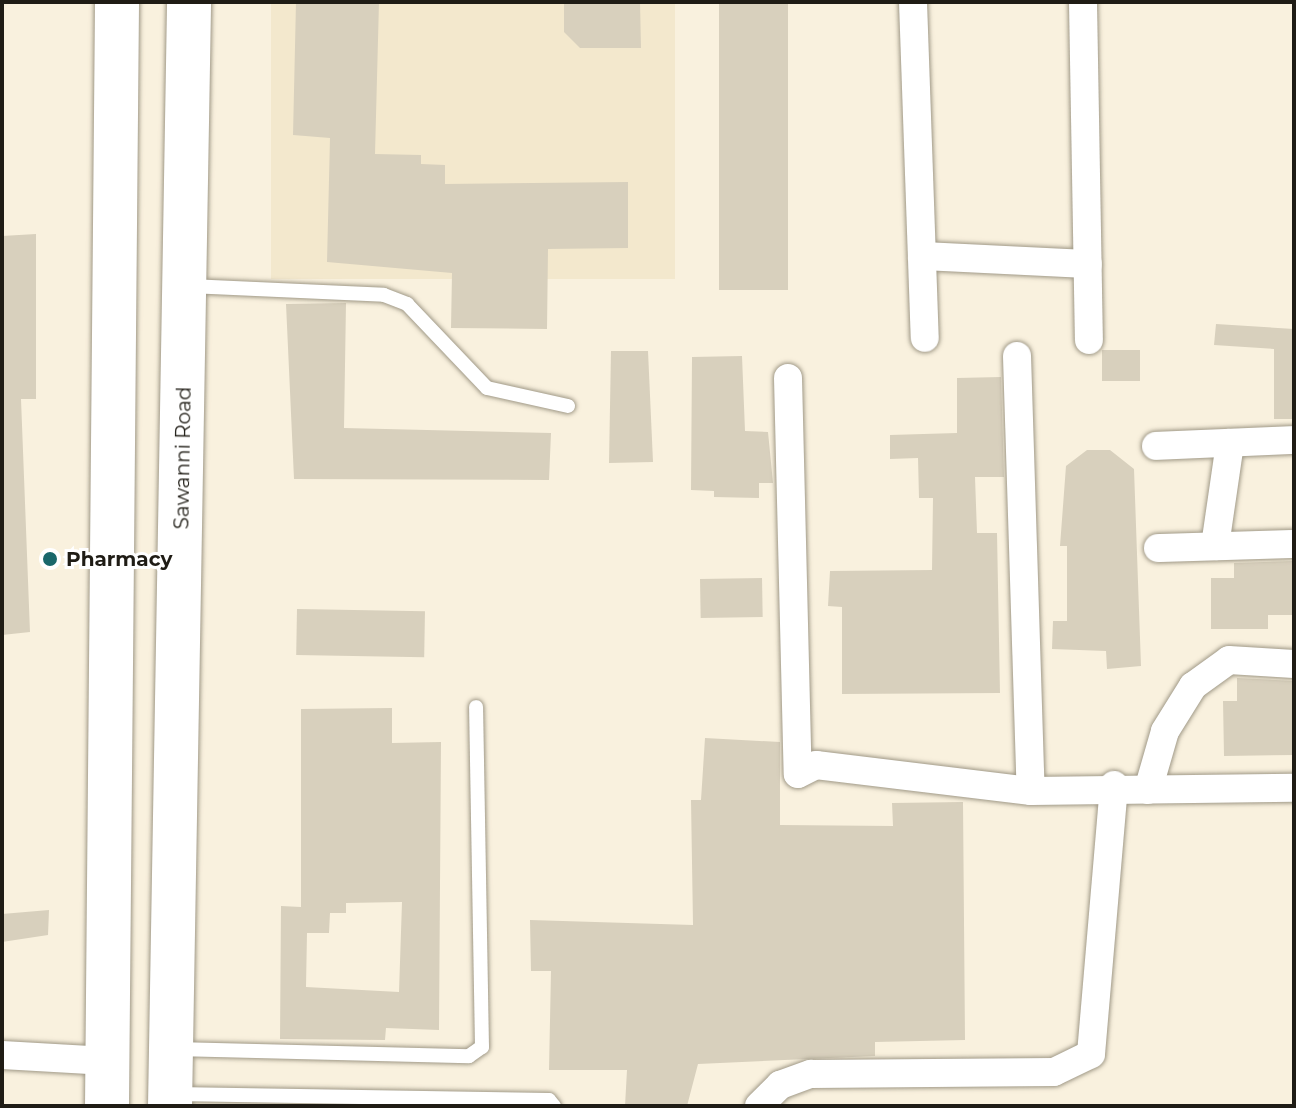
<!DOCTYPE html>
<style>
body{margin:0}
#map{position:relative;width:1296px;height:1108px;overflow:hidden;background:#f9f1de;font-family:Montserrat,sans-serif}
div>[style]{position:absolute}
.built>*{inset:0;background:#f3e8cd;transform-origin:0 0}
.building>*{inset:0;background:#d8d0bd;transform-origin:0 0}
.roads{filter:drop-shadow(0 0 2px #a09987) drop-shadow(0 0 2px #a09987)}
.service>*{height:14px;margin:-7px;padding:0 7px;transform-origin:7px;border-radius:7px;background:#fff}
.minor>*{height:28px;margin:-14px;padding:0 14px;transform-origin:14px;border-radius:14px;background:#fff}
.trunk>*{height:44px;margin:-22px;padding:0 22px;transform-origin:22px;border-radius:22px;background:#fff}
.dots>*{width:22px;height:22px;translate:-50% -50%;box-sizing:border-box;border:4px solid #fff;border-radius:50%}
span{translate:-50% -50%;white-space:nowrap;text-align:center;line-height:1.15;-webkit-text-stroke:6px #fff;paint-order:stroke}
.street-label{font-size:20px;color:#1f1c15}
.poi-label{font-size:20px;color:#1f1c15;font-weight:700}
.left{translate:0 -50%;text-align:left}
.frame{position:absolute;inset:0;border:4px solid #1f1c15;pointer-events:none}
</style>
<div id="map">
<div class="built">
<i style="left:271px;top:2px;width:404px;height:277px"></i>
</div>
<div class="building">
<i style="clip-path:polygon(296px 2px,379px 2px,375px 154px,421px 155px,421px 164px,445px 165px,445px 184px,628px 182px,628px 248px,548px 249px,547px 329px,451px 328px,452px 273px,327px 262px,330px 138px,293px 135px)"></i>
<i style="clip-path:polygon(564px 2px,640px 2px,641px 48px,580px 48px,564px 32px)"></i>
<i style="left:719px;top:2px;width:69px;height:288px"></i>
<i style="clip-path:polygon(36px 234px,36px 399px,21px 399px,30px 632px,2px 635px,2px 236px)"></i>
<i style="clip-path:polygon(346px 303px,344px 428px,551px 433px,549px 480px,294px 479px,286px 304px)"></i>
<i style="clip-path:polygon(1216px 324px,1294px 329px,1294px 419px,1274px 419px,1274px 349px,1214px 345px)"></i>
<i style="left:1102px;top:350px;width:38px;height:31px"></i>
<i style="clip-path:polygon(611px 351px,648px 351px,653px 462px,609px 463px)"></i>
<i style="clip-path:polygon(742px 356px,745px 431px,768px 432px,773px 483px,759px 483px,759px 498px,714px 497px,714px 491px,691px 490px,692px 357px)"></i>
<i style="clip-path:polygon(1001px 377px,1004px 477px,975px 477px,977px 533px,997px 533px,1000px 693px,842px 694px,842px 607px,828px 606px,830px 571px,932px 570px,933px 498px,919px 498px,918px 458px,890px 459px,890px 435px,957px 433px,957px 378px)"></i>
<i style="clip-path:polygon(1087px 450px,1110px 450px,1134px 469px,1141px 666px,1107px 669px,1106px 651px,1052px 649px,1053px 621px,1067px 621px,1067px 546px,1060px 546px,1066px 466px)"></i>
<i style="clip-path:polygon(1294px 561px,1294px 615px,1268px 615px,1268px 629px,1211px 629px,1211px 578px,1234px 578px,1234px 563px)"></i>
<i style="left:762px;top:578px;width:39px;height:62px;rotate:89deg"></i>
<i style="left:297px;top:609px;width:128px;height:46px;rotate:1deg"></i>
<i style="clip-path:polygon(1237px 678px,1294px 681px,1294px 755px,1224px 756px,1223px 701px,1237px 701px)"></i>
<i style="clip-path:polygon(evenodd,392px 708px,392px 743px,441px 742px,439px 1030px,386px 1028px,385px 1040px,280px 1039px,281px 906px,301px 907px,301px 709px,392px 708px,402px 902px,399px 992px,306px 987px,307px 933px,329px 933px,330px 913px,346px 913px,346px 903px,402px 902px)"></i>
<i style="clip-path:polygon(705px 738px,780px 742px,780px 825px,893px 826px,892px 803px,963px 802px,965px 1040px,875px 1042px,875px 1056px,698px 1064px,687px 1106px,625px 1106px,627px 1070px,549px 1070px,551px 971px,531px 971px,530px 920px,693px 925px,691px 800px,701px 800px)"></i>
<i style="clip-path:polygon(49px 910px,48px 935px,2px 942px,2px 914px)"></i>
</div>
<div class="roads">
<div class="service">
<i style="left:189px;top:286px;width:195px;rotate:2.6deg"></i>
<i style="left:384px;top:295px;width:25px;rotate:21deg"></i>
<i style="left:407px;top:304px;width:116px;rotate:46.4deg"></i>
<i style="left:487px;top:388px;width:83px;rotate:12.5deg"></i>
<i style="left:175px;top:1049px;width:294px;rotate:1.4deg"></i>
<i style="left:469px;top:1056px;width:16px;rotate:-35deg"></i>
<i style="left:482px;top:1047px;width:340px;rotate:-91deg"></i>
<i style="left:174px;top:1094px;width:375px;rotate:0.9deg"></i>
<i style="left:549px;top:1100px;width:8px;rotate:50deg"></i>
</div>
<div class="minor">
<i style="left:913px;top:2px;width:336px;rotate:88deg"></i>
<i style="left:1083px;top:2px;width:338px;rotate:89deg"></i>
<i style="left:922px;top:256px;width:166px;rotate:2.8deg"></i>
<i style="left:1017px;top:356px;width:435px;rotate:88.2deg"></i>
<i style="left:788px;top:378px;width:396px;rotate:88.6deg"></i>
<i style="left:798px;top:774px;width:20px;rotate:-27deg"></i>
<i style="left:816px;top:765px;width:217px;rotate:6.9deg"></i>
<i style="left:1031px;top:791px;width:263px;rotate:-0.7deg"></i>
<i style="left:1156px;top:446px;width:138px;rotate:-2.5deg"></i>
<i style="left:1215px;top:546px;width:104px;rotate:-81.7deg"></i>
<i style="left:1158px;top:548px;width:136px;rotate:-1.7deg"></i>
<i style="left:1148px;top:790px;width:61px;rotate:-73.9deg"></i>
<i style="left:1165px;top:731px;width:53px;rotate:-58.1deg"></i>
<i style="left:1193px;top:686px;width:44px;rotate:-35.8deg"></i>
<i style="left:1229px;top:660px;width:65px;rotate:3.5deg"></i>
<i style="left:2px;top:1055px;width:105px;rotate:3.3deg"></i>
<i style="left:759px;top:1106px;width:30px;rotate:-45deg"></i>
<i style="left:780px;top:1085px;width:33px;rotate:-20deg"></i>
<i style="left:811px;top:1074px;width:243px;rotate:-0.5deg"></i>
<i style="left:1054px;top:1072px;width:41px;rotate:-25.9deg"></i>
<i style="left:1091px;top:1054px;width:270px;rotate:-85.1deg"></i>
</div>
<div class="trunk">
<i style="left:107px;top:1106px;width:1104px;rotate:-89.48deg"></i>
<i style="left:170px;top:1106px;width:1104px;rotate:-89.01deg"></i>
</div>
</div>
<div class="dots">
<i style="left:50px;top:559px;background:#19676a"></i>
</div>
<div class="street-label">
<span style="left:183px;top:458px;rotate:-89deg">Sawanni Road</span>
</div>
<div class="poi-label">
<span class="left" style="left:66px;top:559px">Pharmacy</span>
</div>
<div class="frame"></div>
</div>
